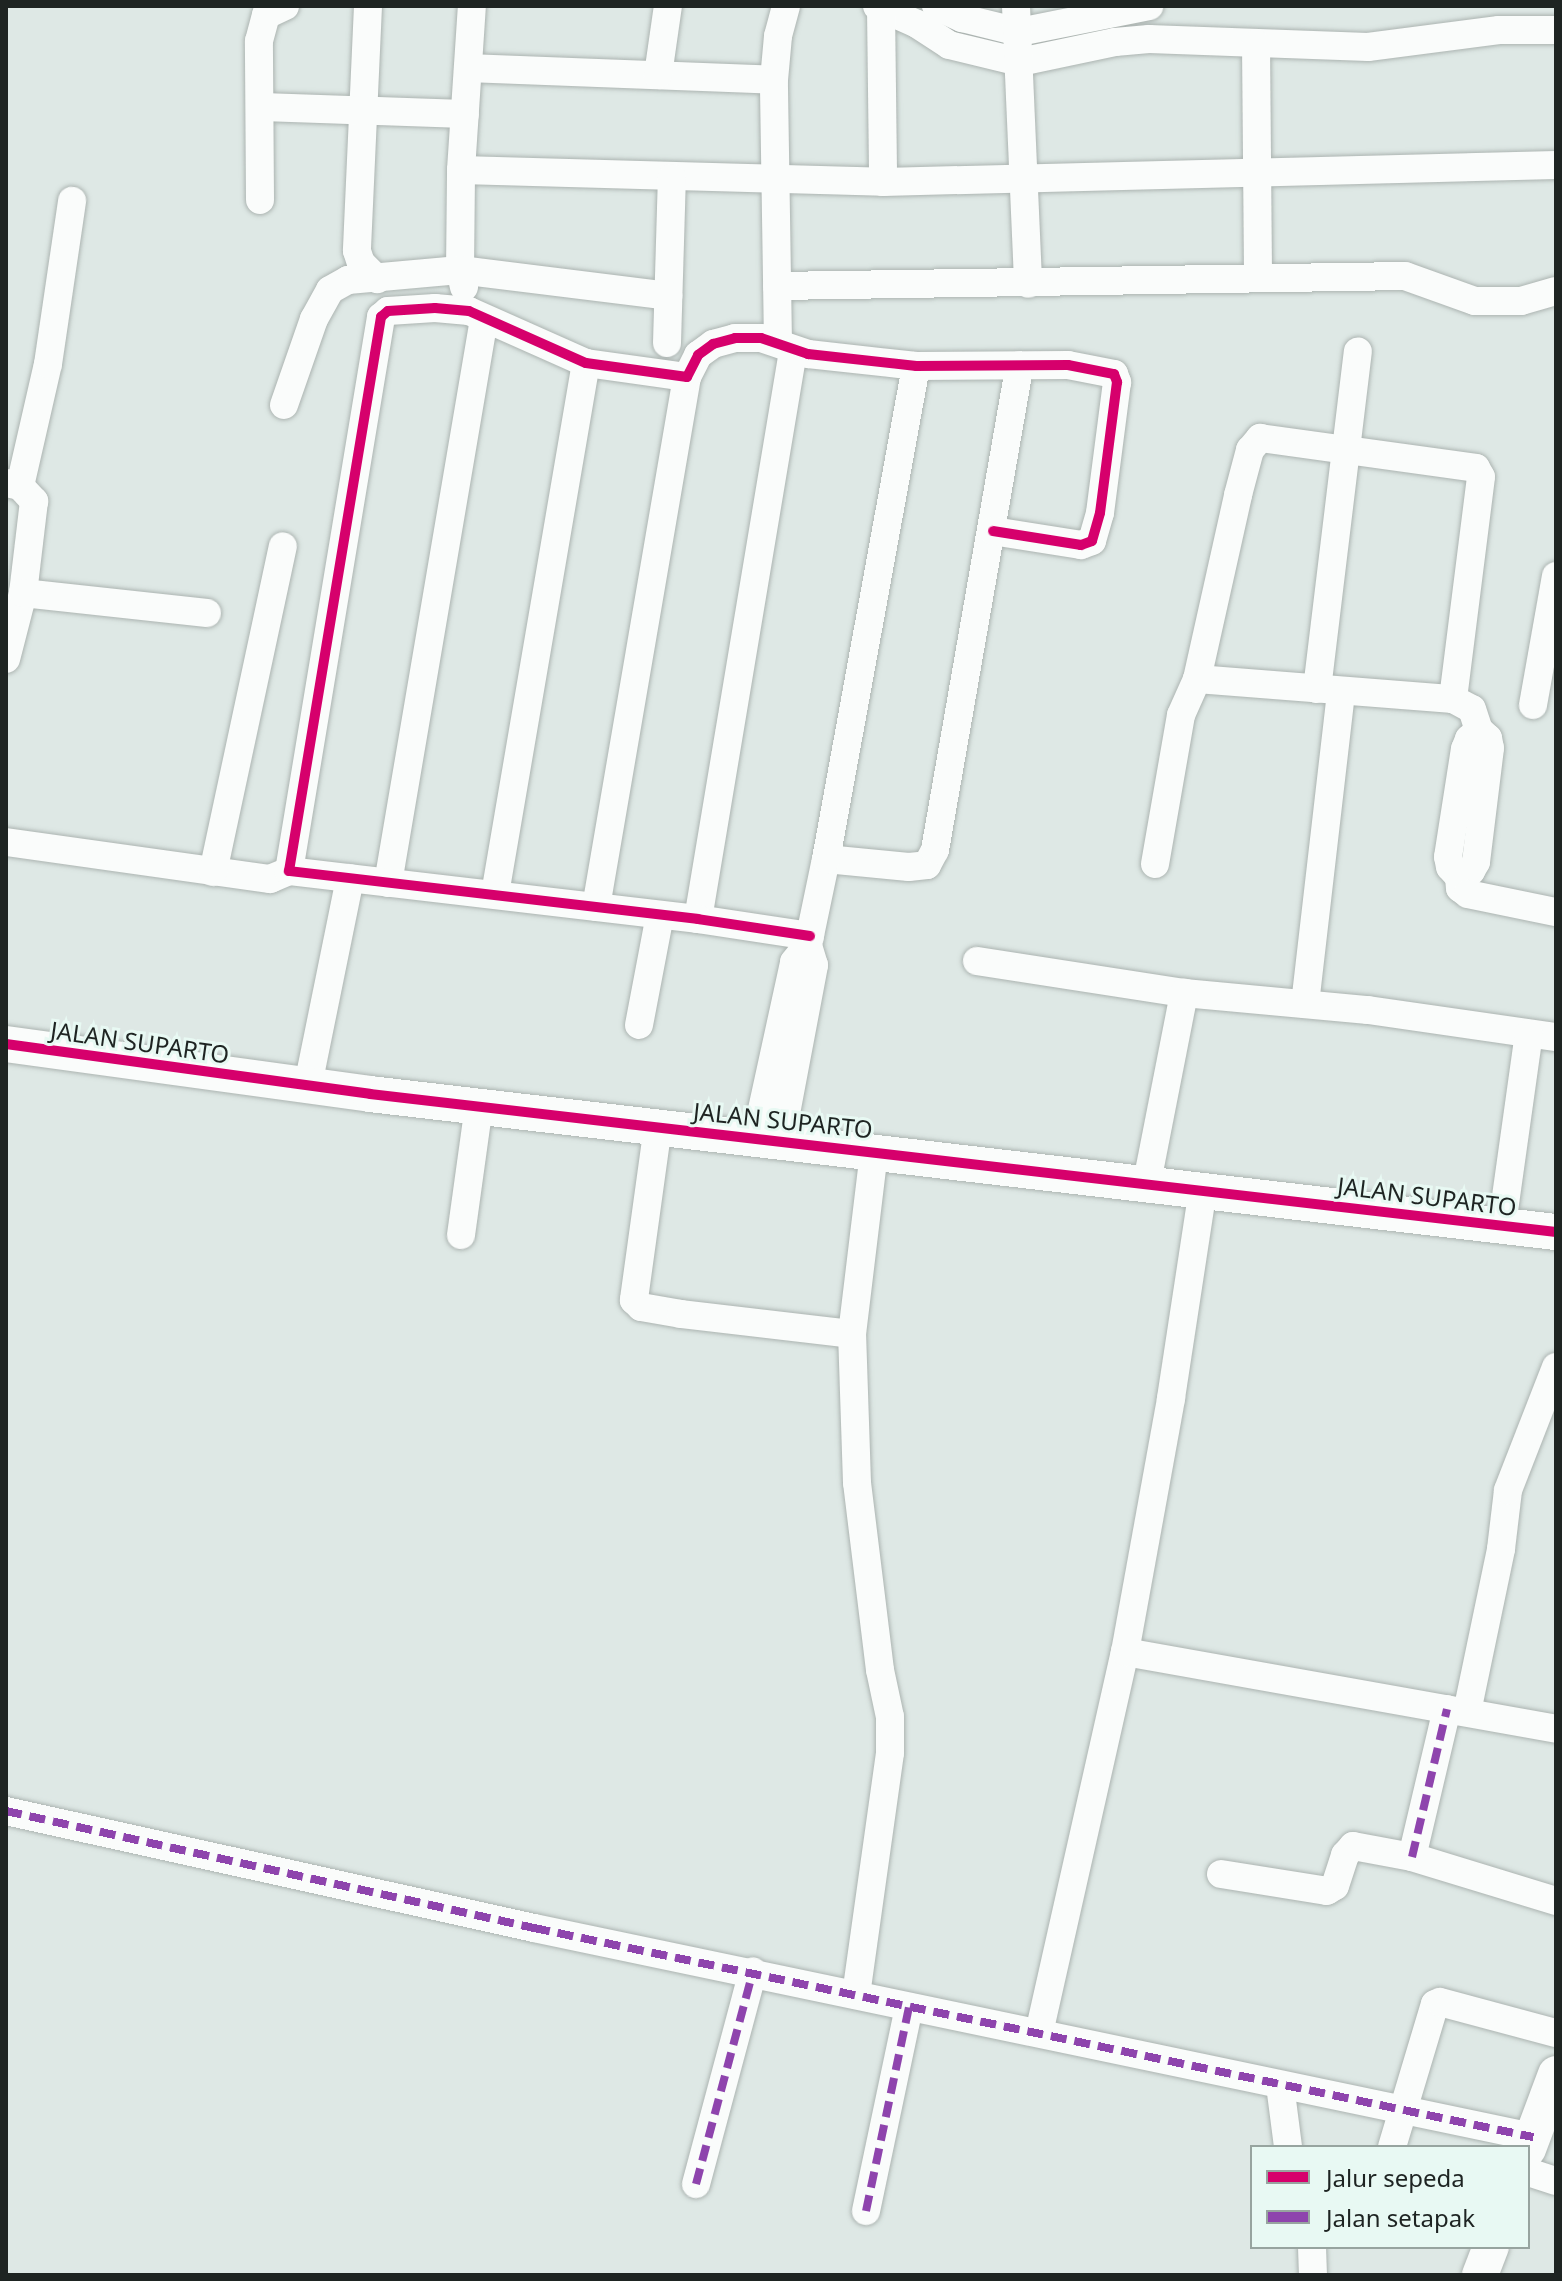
<!DOCTYPE html>
<style>
body{margin:0}
#map{position:relative;width:1562px;height:2281px;overflow:hidden;background:#dee8e5;font-family:"Noto Sans",sans-serif}
div>[style]{position:absolute}
.roads{filter:drop-shadow(0 0 2px #acb4b1) drop-shadow(0 0 2px #acb4b1)}
.minor>*{height:28px;margin:-14px;padding:0 14px;transform-origin:14px;border-radius:14px;background:#fafcfb}
.tertiary>*{height:36px;margin:-18px;padding:0 18px;transform-origin:18px;border-radius:18px;background:#fafcfb}
.quiet>*{height:8px;margin-top:-4px;transform-origin:0;background:repeating-linear-gradient(90deg,#8e44ad 0 16px,transparent 0 24px)}
.cycleway>*{height:10px;margin:-5px;padding:0 5px;transform-origin:5px;border-radius:5px;background:#d6006c}
span{translate:-50% -50%;white-space:nowrap;text-align:center;line-height:1.15;-webkit-text-stroke:6px #e8f9f3;paint-order:stroke}
.street-label{font-size:24px;color:#1e2422}
.frame{position:absolute;inset:0;border:8px solid #1e2422;pointer-events:none}
.legend{position:absolute;left:1250px;top:2145px;width:280px;height:104px;box-sizing:border-box;background:#e8f9f3;border:2px solid #97a49f;margin:0;padding:10px 14px;list-style:none;font-size:24px;color:#1e2422}
.legend li{display:flex;align-items:center;gap:16px;height:40px}
.legend b{width:40px;border:2px solid #97a49f}
</style>
<div id="map">
<div class="roads">
<div class="minor">
<i style="left:368px;top:6px;width:245px;rotate:92.6deg"></i>
<i style="left:357px;top:251px;width:13px;rotate:72deg"></i>
<i style="left:361px;top:263px;width:23px;rotate:45deg"></i>
<i style="left:877px;top:6px;width:44px;rotate:24.2deg"></i>
<i style="left:917px;top:24px;width:38px;rotate:33deg"></i>
<i style="left:949px;top:45px;width:73px;rotate:13.5deg"></i>
<i style="left:1020px;top:62px;width:97px;rotate:-11.9deg"></i>
<i style="left:1115px;top:42px;width:34px;rotate:-5deg"></i>
<i style="left:1149px;top:39px;width:219px;rotate:2.1deg"></i>
<i style="left:1368px;top:47px;width:132px;rotate:-7.4deg"></i>
<i style="left:1499px;top:30px;width:57px"></i>
<i style="left:936px;top:6px;width:29px;rotate:25deg"></i>
<i style="left:962px;top:18px;width:59px;rotate:13.8deg"></i>
<i style="left:1019px;top:32px;width:133px;rotate:-11.3deg"></i>
<i style="left:1016px;top:6px;width:278px;rotate:87.5deg"></i>
<i style="left:881px;top:8px;width:174px;rotate:89.3deg"></i>
<i style="left:1256px;top:44px;width:232px;rotate:89.5deg"></i>
<i style="left:468px;top:68px;width:306px;rotate:2.2deg"></i>
<i style="left:658px;top:75px;width:70px;rotate:-81.8deg"></i>
<i style="left:262px;top:107px;width:203px;rotate:2deg"></i>
<i style="left:461px;top:170px;width:422px;rotate:1.6deg"></i>
<i style="left:883px;top:182px;width:673px;rotate:-1.45deg"></i>
<i style="left:260px;top:200px;width:159px;rotate:-90.4deg"></i>
<i style="left:259px;top:41px;width:27px;rotate:-75deg"></i>
<i style="left:266px;top:15px;width:21px;rotate:-25deg"></i>
<i style="left:777px;top:286px;width:628px;rotate:-0.91deg"></i>
<i style="left:1405px;top:276px;width:74px;rotate:19.7deg"></i>
<i style="left:1475px;top:301px;width:46px"></i>
<i style="left:1521px;top:301px;width:36px;rotate:-16deg"></i>
<i style="left:464px;top:287px;width:17px;rotate:-103deg"></i>
<i style="left:460px;top:270px;width:100px;rotate:-89.4deg"></i>
<i style="left:461px;top:170px;width:164px;rotate:-86.2deg"></i>
<i style="left:667px;top:343px;width:165px;rotate:-88.3deg"></i>
<i style="left:778px;top:343px;width:263px;rotate:-90.9deg"></i>
<i style="left:774px;top:80px;width:44px;rotate:-84.8deg"></i>
<i style="left:778px;top:36px;width:31px;rotate:-75deg"></i>
<i style="left:284px;top:405px;width:91px;rotate:-70.8deg"></i>
<i style="left:314px;top:319px;width:33px;rotate:-61deg"></i>
<i style="left:330px;top:290px;width:21px;rotate:-29deg"></i>
<i style="left:348px;top:280px;width:112px;rotate:-5.1deg"></i>
<i style="left:460px;top:270px;width:210px;rotate:7.1deg"></i>
<i style="left:6px;top:483px;width:14px;rotate:12deg"></i>
<i style="left:20px;top:486px;width:21px;rotate:47deg"></i>
<i style="left:34px;top:501px;width:93px;rotate:96.8deg"></i>
<i style="left:23px;top:593px;width:68px;rotate:104.4deg"></i>
<i style="left:20px;top:486px;width:125px;rotate:-77.1deg"></i>
<i style="left:48px;top:364px;width:165px;rotate:-81.6deg"></i>
<i style="left:23px;top:593px;width:185px;rotate:6.2deg"></i>
<i style="left:1197px;top:679px;width:257px;rotate:4.5deg"></i>
<i style="left:1453px;top:699px;width:21px;rotate:28deg"></i>
<i style="left:1472px;top:709px;width:22px;rotate:72deg"></i>
<i style="left:1317px;top:689px;width:340px;rotate:-83.1deg"></i>
<i style="left:1533px;top:705px;width:131px;rotate:-79.9deg"></i>
<i style="left:1479px;top:730px;width:12px;rotate:42deg"></i>
<i style="left:1488px;top:738px;width:10px;rotate:79deg"></i>
<i style="left:1490px;top:748px;width:115px;rotate:97deg"></i>
<i style="left:1476px;top:862px;width:10px;rotate:119deg"></i>
<i style="left:1471px;top:871px;width:13px;rotate:153deg"></i>
<i style="left:1459px;top:877px;width:13px;rotate:-132deg"></i>
<i style="left:1450px;top:867px;width:10px;rotate:-101deg"></i>
<i style="left:1448px;top:857px;width:109px;rotate:-81.1deg"></i>
<i style="left:1465px;top:749px;width:11px;rotate:-68deg"></i>
<i style="left:1469px;top:739px;width:13px;rotate:-42deg"></i>
<i style="left:6px;top:842px;width:267px;rotate:8deg"></i>
<i style="left:270px;top:879px;width:21px;rotate:-23deg"></i>
<i style="left:826px;top:859px;width:83px;rotate:5.5deg"></i>
<i style="left:909px;top:867px;width:18px;rotate:-6deg"></i>
<i style="left:927px;top:865px;width:17px;rotate:-62deg"></i>
<i style="left:935px;top:850px;width:492px;rotate:-80.1deg"></i>
<i style="left:1155px;top:864px;width:151px;rotate:-80.1deg"></i>
<i style="left:1181px;top:715px;width:39px;rotate:-66deg"></i>
<i style="left:1197px;top:679px;width:189px;rotate:-77.4deg"></i>
<i style="left:1238px;top:495px;width:47px;rotate:-75.1deg"></i>
<i style="left:1250px;top:450px;width:16px;rotate:-50deg"></i>
<i style="left:1260px;top:438px;width:218px;rotate:7.9deg"></i>
<i style="left:1476px;top:468px;width:10px;rotate:61deg"></i>
<i style="left:1481px;top:477px;width:224px;rotate:97.2deg"></i>
<i style="left:213px;top:872px;width:333px;rotate:-77.9deg"></i>
<i style="left:1459px;top:877px;width:11px;rotate:85deg"></i>
<i style="left:1460px;top:888px;width:10px;rotate:37deg"></i>
<i style="left:1468px;top:894px;width:90px;rotate:11.6deg"></i>
<i style="left:388px;top:883px;width:572px;rotate:-80.34deg"></i>
<i style="left:495px;top:894px;width:539px;rotate:-80.28deg"></i>
<i style="left:596px;top:907px;width:538px;rotate:-80.26deg"></i>
<i style="left:698px;top:919px;width:576px;rotate:-80.5deg"></i>
<i style="left:810px;top:936px;width:113px;rotate:-171.4deg"></i>
<i style="left:698px;top:919px;width:412px;rotate:-173.3deg"></i>
<i style="left:289px;top:871px;width:562px;rotate:-80.57deg"></i>
<i style="left:381px;top:317px;width:9px;rotate:-41deg"></i>
<i style="left:388px;top:311px;width:47px;rotate:-3.7deg"></i>
<i style="left:435px;top:308px;width:34px;rotate:5deg"></i>
<i style="left:469px;top:311px;width:128px;rotate:24deg"></i>
<i style="left:586px;top:363px;width:102px;rotate:7.9deg"></i>
<i style="left:687px;top:377px;width:25px;rotate:-63deg"></i>
<i style="left:698px;top:355px;width:19px;rotate:-36deg"></i>
<i style="left:713px;top:344px;width:23px;rotate:-15deg"></i>
<i style="left:735px;top:338px;width:26px"></i>
<i style="left:761px;top:338px;width:50px;rotate:18.8deg"></i>
<i style="left:808px;top:354px;width:109px;rotate:6.3deg"></i>
<i style="left:916px;top:366px;width:152px;rotate:-0.4deg"></i>
<i style="left:1068px;top:365px;width:47px;rotate:11.1deg"></i>
<i style="left:1114px;top:374px;width:9px;rotate:69deg"></i>
<i style="left:1117px;top:382px;width:132px;rotate:97.4deg"></i>
<i style="left:1100px;top:513px;width:29px;rotate:106deg"></i>
<i style="left:1092px;top:541px;width:12px;rotate:160deg"></i>
<i style="left:1081px;top:545px;width:89px;rotate:-171deg"></i>
<i style="left:977px;top:961px;width:209px;rotate:8.8deg"></i>
<i style="left:1305px;top:1004px;width:314px;rotate:-83.4deg"></i>
<i style="left:639px;top:1025px;width:112px;rotate:-79.2deg"></i>
<i style="left:308px;top:1085px;width:211px;rotate:-78.5deg"></i>
<i style="left:658px;top:1126px;width:176px;rotate:97.9deg"></i>
<i style="left:634px;top:1300px;width:10px;rotate:45deg"></i>
<i style="left:641px;top:1307px;width:41px;rotate:9.9deg"></i>
<i style="left:681px;top:1314px;width:172px;rotate:6.7deg"></i>
<i style="left:756px;top:1137px;width:179px;rotate:-77.7deg"></i>
<i style="left:794px;top:962px;width:22px;rotate:-51deg"></i>
<i style="left:808px;top:945px;width:88px;rotate:-78.2deg"></i>
<i style="left:826px;top:859px;width:501px;rotate:-79.65deg"></i>
<i style="left:781px;top:1140px;width:178px;rotate:-79.3deg"></i>
<i style="left:814px;top:965px;width:21px;rotate:-107deg"></i>
<i style="left:1147px;top:1182px;width:193px;rotate:-78.9deg"></i>
<i style="left:1184px;top:993px;width:185px;rotate:5.3deg"></i>
<i style="left:1368px;top:1010px;width:190px;rotate:8.2deg"></i>
<i style="left:1502px;top:1225px;width:193px;rotate:-82deg"></i>
<i style="left:461px;top:1235px;width:130px;rotate:-82.1deg"></i>
<i style="left:1125px;top:1652px;width:438px;rotate:10.1deg"></i>
<i style="left:1467px;top:1712px;width:167px;rotate:-78.2deg"></i>
<i style="left:1501px;top:1549px;width:59px;rotate:-83.2deg"></i>
<i style="left:1508px;top:1490px;width:132px;rotate:-68.7deg"></i>
<i style="left:6px;top:1811px;width:541px;rotate:12.49deg"></i>
<i style="left:534px;top:1928px;width:1021px;rotate:11.82deg"></i>
<i style="left:1412px;top:1857px;width:152px;rotate:-76.7deg"></i>
<i style="left:1221px;top:1874px;width:107px;rotate:9.1deg"></i>
<i style="left:1327px;top:1891px;width:9px;rotate:-32deg"></i>
<i style="left:1335px;top:1886px;width:33px;rotate:-72deg"></i>
<i style="left:1345px;top:1855px;width:12px;rotate:-48deg"></i>
<i style="left:1353px;top:1846px;width:60px;rotate:10.6deg"></i>
<i style="left:1412px;top:1857px;width:151px;rotate:17deg"></i>
<i style="left:856px;top:1995px;width:244px;rotate:-82deg"></i>
<i style="left:890px;top:1753px;width:36px;rotate:-90deg"></i>
<i style="left:890px;top:1717px;width:48px;rotate:-102deg"></i>
<i style="left:880px;top:1670px;width:188px;rotate:-97deg"></i>
<i style="left:857px;top:1483px;width:149px;rotate:-91.9deg"></i>
<i style="left:852px;top:1334px;width:184px;rotate:-83.1deg"></i>
<i style="left:1039px;top:2033px;width:391px;rotate:-77.3deg"></i>
<i style="left:1125px;top:1652px;width:258px;rotate:-79.7deg"></i>
<i style="left:1171px;top:1398px;width:211px;rotate:-81.3deg"></i>
<i style="left:1280px;top:2085px;width:63px;rotate:82.6deg"></i>
<i style="left:1392px;top:2147px;width:149px;rotate:-73.3deg"></i>
<i style="left:1435px;top:2004px;width:5px;rotate:-22deg"></i>
<i style="left:1440px;top:2002px;width:120px;rotate:15deg"></i>
<i style="left:1528px;top:2172px;width:29px;rotate:18deg"></i>
<i style="left:696px;top:2184px;width:220px;rotate:-75deg"></i>
<i style="left:866px;top:2211px;width:208px;rotate:-78.1deg"></i>
<i style="left:1312px;top:2247px;width:28px;rotate:88deg"></i>
</div>
<div class="tertiary">
<i style="left:6px;top:1044px;width:367px;rotate:7.8deg"></i>
<i style="left:370px;top:1094px;width:1194px;rotate:6.64deg"></i>
<i style="left:1528px;top:2149px;width:80px;rotate:-69.5deg"></i>
<i style="left:1480px;top:2275px;width:30px;rotate:-69deg"></i>
</div>
</div>
<div class="quiet">
<i style="left:6px;top:1811px;width:541px;rotate:12.49deg"></i>
<i style="left:534px;top:1928px;width:1021px;rotate:11.82deg"></i>
<i style="left:1412px;top:1857px;width:152px;rotate:-76.7deg"></i>
<i style="left:696px;top:2184px;width:220px;rotate:-75deg"></i>
<i style="left:866px;top:2211px;width:208px;rotate:-78.1deg"></i>
</div>
<div class="cycleway">
<i style="left:810px;top:936px;width:113px;rotate:-171.4deg"></i>
<i style="left:698px;top:919px;width:412px;rotate:-173.3deg"></i>
<i style="left:289px;top:871px;width:562px;rotate:-80.57deg"></i>
<i style="left:381px;top:317px;width:9px;rotate:-41deg"></i>
<i style="left:388px;top:311px;width:47px;rotate:-3.7deg"></i>
<i style="left:435px;top:308px;width:34px;rotate:5deg"></i>
<i style="left:469px;top:311px;width:128px;rotate:24deg"></i>
<i style="left:586px;top:363px;width:102px;rotate:7.9deg"></i>
<i style="left:687px;top:377px;width:25px;rotate:-63deg"></i>
<i style="left:698px;top:355px;width:19px;rotate:-36deg"></i>
<i style="left:713px;top:344px;width:23px;rotate:-15deg"></i>
<i style="left:735px;top:338px;width:26px"></i>
<i style="left:761px;top:338px;width:50px;rotate:18.8deg"></i>
<i style="left:808px;top:354px;width:109px;rotate:6.3deg"></i>
<i style="left:916px;top:366px;width:152px;rotate:-0.4deg"></i>
<i style="left:1068px;top:365px;width:47px;rotate:11.1deg"></i>
<i style="left:1114px;top:374px;width:9px;rotate:69deg"></i>
<i style="left:1117px;top:382px;width:132px;rotate:97.4deg"></i>
<i style="left:1100px;top:513px;width:29px;rotate:106deg"></i>
<i style="left:1092px;top:541px;width:12px;rotate:160deg"></i>
<i style="left:1081px;top:545px;width:89px;rotate:-171deg"></i>
<i style="left:6px;top:1044px;width:367px;rotate:7.8deg"></i>
<i style="left:370px;top:1094px;width:1194px;rotate:6.64deg"></i>
</div>
<div class="street-label">
<span style="left:140px;top:1042px;rotate:8deg">JALAN SUPARTO</span>
<span style="left:783px;top:1120px;rotate:6deg">JALAN SUPARTO</span>
<span style="left:1427px;top:1196px;rotate:7deg">JALAN SUPARTO</span>
</div>
<div class="frame"></div>
<ul class="legend">
<li><b style="height:10px;background:#d6006c"></b>Jalur sepeda</li>
<li><b style="height:10px;background:#8e44ad"></b>Jalan setapak</li>
</ul>
</div>
